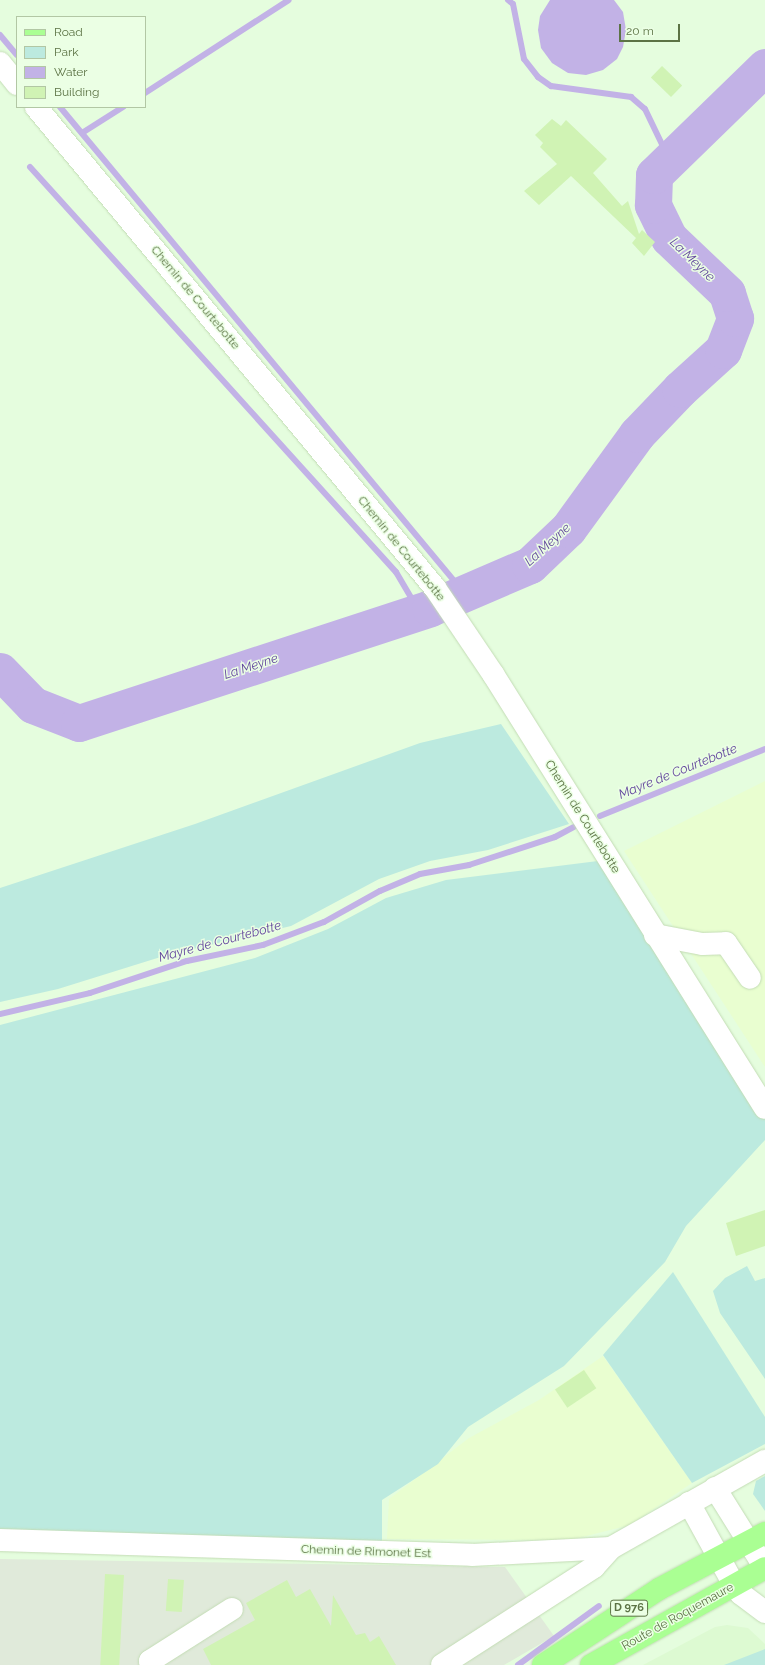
<!DOCTYPE html>
<style>
body{margin:0}
#map{position:relative;width:765px;height:1665px;overflow:hidden;background:#e5fdde;font-family:Raleway,sans-serif}
div>[style]{position:absolute}
.residential>*{inset:0;background:#ddfad2}
.commercial>*{inset:0;background:#e9fed0}
.industrial>*{inset:0;background:#e0eada}
.green>*{inset:0;background:#bceadf}
.water>*{inset:0;background:#c2b2e6}
.stream>*{height:6px;margin:-3px;padding:0 3px;transform-origin:3px;border-radius:3px;background:#c2b2e6}
.river>*{height:37px;margin:-18.5px;padding:0 18.5px;transform-origin:18.5px;border-radius:18.5px;background:#c2b2e6}
.building>*{inset:0;background:#d0f3b4;transform-origin:0 0}
.roads{filter:drop-shadow(0 0 1px #c3dcb5) drop-shadow(0 0 1px #c3dcb5)}
.minor>*{height:22px;margin:-11px;padding:0 11px;transform-origin:11px;border-radius:11px;background:#fff}
.major>*{height:22px;margin:-11px;padding:0 11px;transform-origin:11px;border-radius:11px;background:#aaff93}
span{translate:-50% -50%;white-space:nowrap;text-align:center;line-height:1.15;-webkit-text-stroke:3px #ebffe4;paint-order:stroke}
.shield-label span{padding:1px 3px;background:#ebffe4;border:1px solid;border-radius:3px;-webkit-text-stroke-width:0}
.shield-label{font-size:11px;color:#5c7345;font-weight:700}
.street-label{font-size:12px;color:#5c7345}
.water-label{font-size:13px;color:#63479d;font-style:italic}
.legend{position:absolute;left:16px;top:16px;width:130px;height:92px;box-sizing:border-box;background:#ebffe4;border:1px solid #b2c7a4;margin:0;padding:5px 7px;list-style:none;font-size:12px;color:#5c7345}
.legend li{display:flex;align-items:center;gap:8px;height:20px}
.legend b{width:20px;border:1px solid #b2c7a4}
.scale{position:absolute;left:619px;top:24px;width:61px;height:18px;box-sizing:border-box;border:2px solid #5c7345;border-top:0;padding-left:5px;font-size:12px;line-height:14px;white-space:nowrap;color:#5c7345;-webkit-text-stroke:3px #ebffe4;paint-order:stroke}
</style>
<div id="map">
<div class="residential">
<i style="clip-path:polygon(727px 1625px,748px 1628px,765px 1644px,765px 1665px,643px 1665px,715px 1627px)"></i>
</div>
<div class="commercial">
<i style="clip-path:polygon(765px 781px,765px 1067px,624px 851px)"></i>
<i style="clip-path:polygon(603px 1356px,692px 1483px,630px 1525px,570px 1540px,387px 1539px,389px 1499px,469px 1438px,539px 1400px)"></i>
</div>
<div class="industrial">
<i style="clip-path:polygon(0 1559px,505px 1567px,554px 1636px,504px 1665px,0 1665px)"></i>
</div>
<div class="green">
<i style="clip-path:polygon(501px 724px,569px 824px,488px 850px,430px 861px,379px 879px,291px 926px,167px 955px,58px 989px,0 1002px,0 888px,195px 824px,420px 743px)"></i>
<i style="clip-path:polygon(598px 861px,765px 1118px,765px 1140px,686px 1226px,665px 1262px,564px 1366px,468px 1427px,438px 1464px,382px 1500px,382px 1544px,0 1530px,0 1025px,255px 958px,328px 929px,386px 898px,446px 880px)"></i>
<i style="clip-path:polygon(747px 1266px,755px 1281px,765px 1278px,765px 1379px,720px 1313px,713px 1291px,725px 1278px)"></i>
<i style="clip-path:polygon(673px 1272px,765px 1417px,765px 1444px,692px 1483px,603px 1355px)"></i>
<i style="clip-path:polygon(765px 1476px,765px 1511px,753px 1494px,756px 1481px)"></i>
<i style="clip-path:polygon(765px 1649px,765px 1665px,724px 1665px)"></i>
</div>
<div class="water">
<i style="clip-path:polygon(550px 0,614px 0,623px 12px,626px 30px,623px 47px,617px 59px,603px 70px,586px 75px,568px 73px,552px 63px,541px 48px,538px 30px,540px 16px)"></i>
</div>
<div class="stream">
<i style="left:508px;top:0;width:6px;rotate:39deg"></i>
<i style="left:513px;top:4px;width:56px;rotate:78.7deg"></i>
<i style="left:524px;top:59px;width:23px;rotate:52deg"></i>
<i style="left:538px;top:77px;width:16px;rotate:35deg"></i>
<i style="left:551px;top:86px;width:81px;rotate:7.8deg"></i>
<i style="left:631px;top:97px;width:18px;rotate:41deg"></i>
<i style="left:645px;top:109px;width:58px;rotate:64.3deg"></i>
<i style="left:0;top:35px;width:26px;rotate:50deg"></i>
<i style="left:145px;top:93px;width:171px;rotate:-32.9deg"></i>
<i style="left:60px;top:107px;width:633px;rotate:50.25deg"></i>
<i style="left:82px;top:133px;width:49px;rotate:-32.4deg"></i>
<i style="left:30px;top:167px;width:546px;rotate:47.9deg"></i>
<i style="left:396px;top:572px;width:45px;rotate:59.5deg"></i>
<i style="left:600px;top:816px;width:178px;rotate:-22.1deg"></i>
<i style="left:0;top:1014px;width:92px;rotate:-13.1deg"></i>
<i style="left:90px;top:993px;width:102px;rotate:-18.3deg"></i>
<i style="left:187px;top:961px;width:78px;rotate:-11.9deg"></i>
<i style="left:263px;top:945px;width:65px;rotate:-20.7deg"></i>
<i style="left:324px;top:922px;width:64px;rotate:-29deg"></i>
<i style="left:380px;top:891px;width:43px;rotate:-23deg"></i>
<i style="left:420px;top:874px;width:50px;rotate:-10.4deg"></i>
<i style="left:469px;top:865px;width:90px;rotate:-18deg"></i>
<i style="left:555px;top:837px;width:21px;rotate:-28deg"></i>
<i style="left:518px;top:1665px;width:100px;rotate:-36.1deg"></i>
</div>
<div class="river">
<i style="left:0;top:671px;width:47px;rotate:45.9deg"></i>
<i style="left:33px;top:705px;width:49px;rotate:21.4deg"></i>
<i style="left:79px;top:723px;width:369px;rotate:-18.1deg"></i>
<i style="left:430px;top:608px;width:109px;rotate:-23.3deg"></i>
<i style="left:530px;top:565px;width:52px;rotate:-43.5deg"></i>
<i style="left:568px;top:529px;width:117px;rotate:-54deg"></i>
<i style="left:637px;top:434px;width:62px;rotate:-46.3deg"></i>
<i style="left:680px;top:389px;width:58px;rotate:-42.2deg"></i>
<i style="left:723px;top:350px;width:34px;rotate:-69deg"></i>
<i style="left:735px;top:318px;width:26px;rotate:-108deg"></i>
<i style="left:727px;top:293px;width:80px;rotate:-136.5deg"></i>
<i style="left:669px;top:238px;width:37px;rotate:-116deg"></i>
<i style="left:653px;top:205px;width:30px;rotate:-88deg"></i>
<i style="left:654px;top:175px;width:155px;rotate:-44.2deg"></i>
</div>
<div class="building">
<i style="left:662px;top:66px;width:28px;height:16px;rotate:44deg"></i>
<i style="clip-path:polygon(552px 119px,561px 126px,566px 120px,607px 159px,593px 173px,622px 206px,628px 201px,639px 234px,642px 230px,655px 242px,644px 256px,632px 243px,636px 238px,571px 176px,539px 205px,524px 191px,557px 164px,540px 147px,543px 143px,535px 135px)"></i>
<i style="clip-path:polygon(765px 1210px,765px 1246px,736px 1256px,726px 1223px)"></i>
<i style="left:584px;top:1370px;width:22px;height:35px;rotate:56deg"></i>
<i style="left:105px;top:1574px;width:19px;height:91px;rotate:3deg"></i>
<i style="left:168px;top:1579px;width:16px;height:32px;rotate:4deg"></i>
<i style="clip-path:polygon(287px 1580px,296px 1597px,310px 1589px,331px 1626px,333px 1595px,356px 1635px,365px 1633px,370px 1642px,379px 1636px,396px 1665px,211px 1665px,203px 1649px,255px 1620px,246px 1603px)"></i>
</div>
<div class="roads">
<div class="minor">
<i style="left:0;top:63px;width:27px;rotate:51deg"></i>
<i style="left:36px;top:107px;width:625px;rotate:50.32deg"></i>
<i style="left:435px;top:588px;width:104px;rotate:56deg"></i>
<i style="left:493px;top:674px;width:512px;rotate:57.92deg"></i>
<i style="left:655px;top:935px;width:48px;rotate:10.8deg"></i>
<i style="left:702px;top:944px;width:24px;rotate:-2deg"></i>
<i style="left:726px;top:943px;width:42px;rotate:55.6deg"></i>
<i style="left:715px;top:1488px;width:94px;rotate:58deg"></i>
<i style="left:689px;top:1503px;width:94px;rotate:61.2deg"></i>
<i style="left:734px;top:1585px;width:11px;rotate:52deg"></i>
<i style="left:741px;top:1594px;width:30px;rotate:37deg"></i>
<i style="left:0;top:1540px;width:472px;rotate:1.8deg"></i>
<i style="left:472px;top:1555px;width:139px;rotate:-2.9deg"></i>
<i style="left:611px;top:1548px;width:177px;rotate:-29.5deg"></i>
<i style="left:151px;top:1665px;width:4px;rotate:-104deg"></i>
<i style="left:150px;top:1661px;width:97px;rotate:-32.4deg"></i>
<i style="left:442px;top:1665px;width:181px;rotate:-32.8deg"></i>
<i style="left:594px;top:1567px;width:25px;rotate:-48deg"></i>
</div>
<div class="major">
<i style="left:543px;top:1665px;width:139px;rotate:-33.2deg"></i>
<i style="left:659px;top:1589px;width:120px;rotate:-27.8deg"></i>
<i style="left:591px;top:1665px;width:199px;rotate:-29.1deg"></i>
</div>
</div>
<div class="shield-label">
<span style="left:629px;top:1608px">D 976</span>
</div>
<div class="street-label">
<span style="left:195px;top:298px;rotate:50deg">Chemin de Courtebotte</span>
<span style="left:401px;top:549px;rotate:51deg">Chemin de Courtebotte</span>
<span style="left:582px;top:817px;rotate:58deg">Chemin de Courtebotte</span>
<span style="left:366px;top:1552px;rotate:2deg">Chemin de Rimonet Est</span>
<span style="left:678px;top:1617px;rotate:-29deg">Route de Roquemaure</span>
</div>
<div class="water-label">
<span style="left:692px;top:260px;rotate:44deg">La Meyne</span>
<span style="left:548px;top:545px;rotate:-42deg">La Meyne</span>
<span style="left:251px;top:667px;rotate:-18deg">La Meyne</span>
<span style="left:678px;top:772px;rotate:-22deg">Mayre de Courtebotte</span>
<span style="left:220px;top:942px;rotate:-15deg">Mayre de Courtebotte</span>
</div>
<ul class="legend">
<li><b style="height:5px;background:#aaff93"></b>Road</li>
<li><b style="height:11px;background:#bceadf"></b>Park</li>
<li><b style="height:11px;background:#c2b2e6"></b>Water</li>
<li><b style="height:11px;background:#d0f3b4"></b>Building</li>
</ul>
<div class="scale">20 m</div>
</div>
